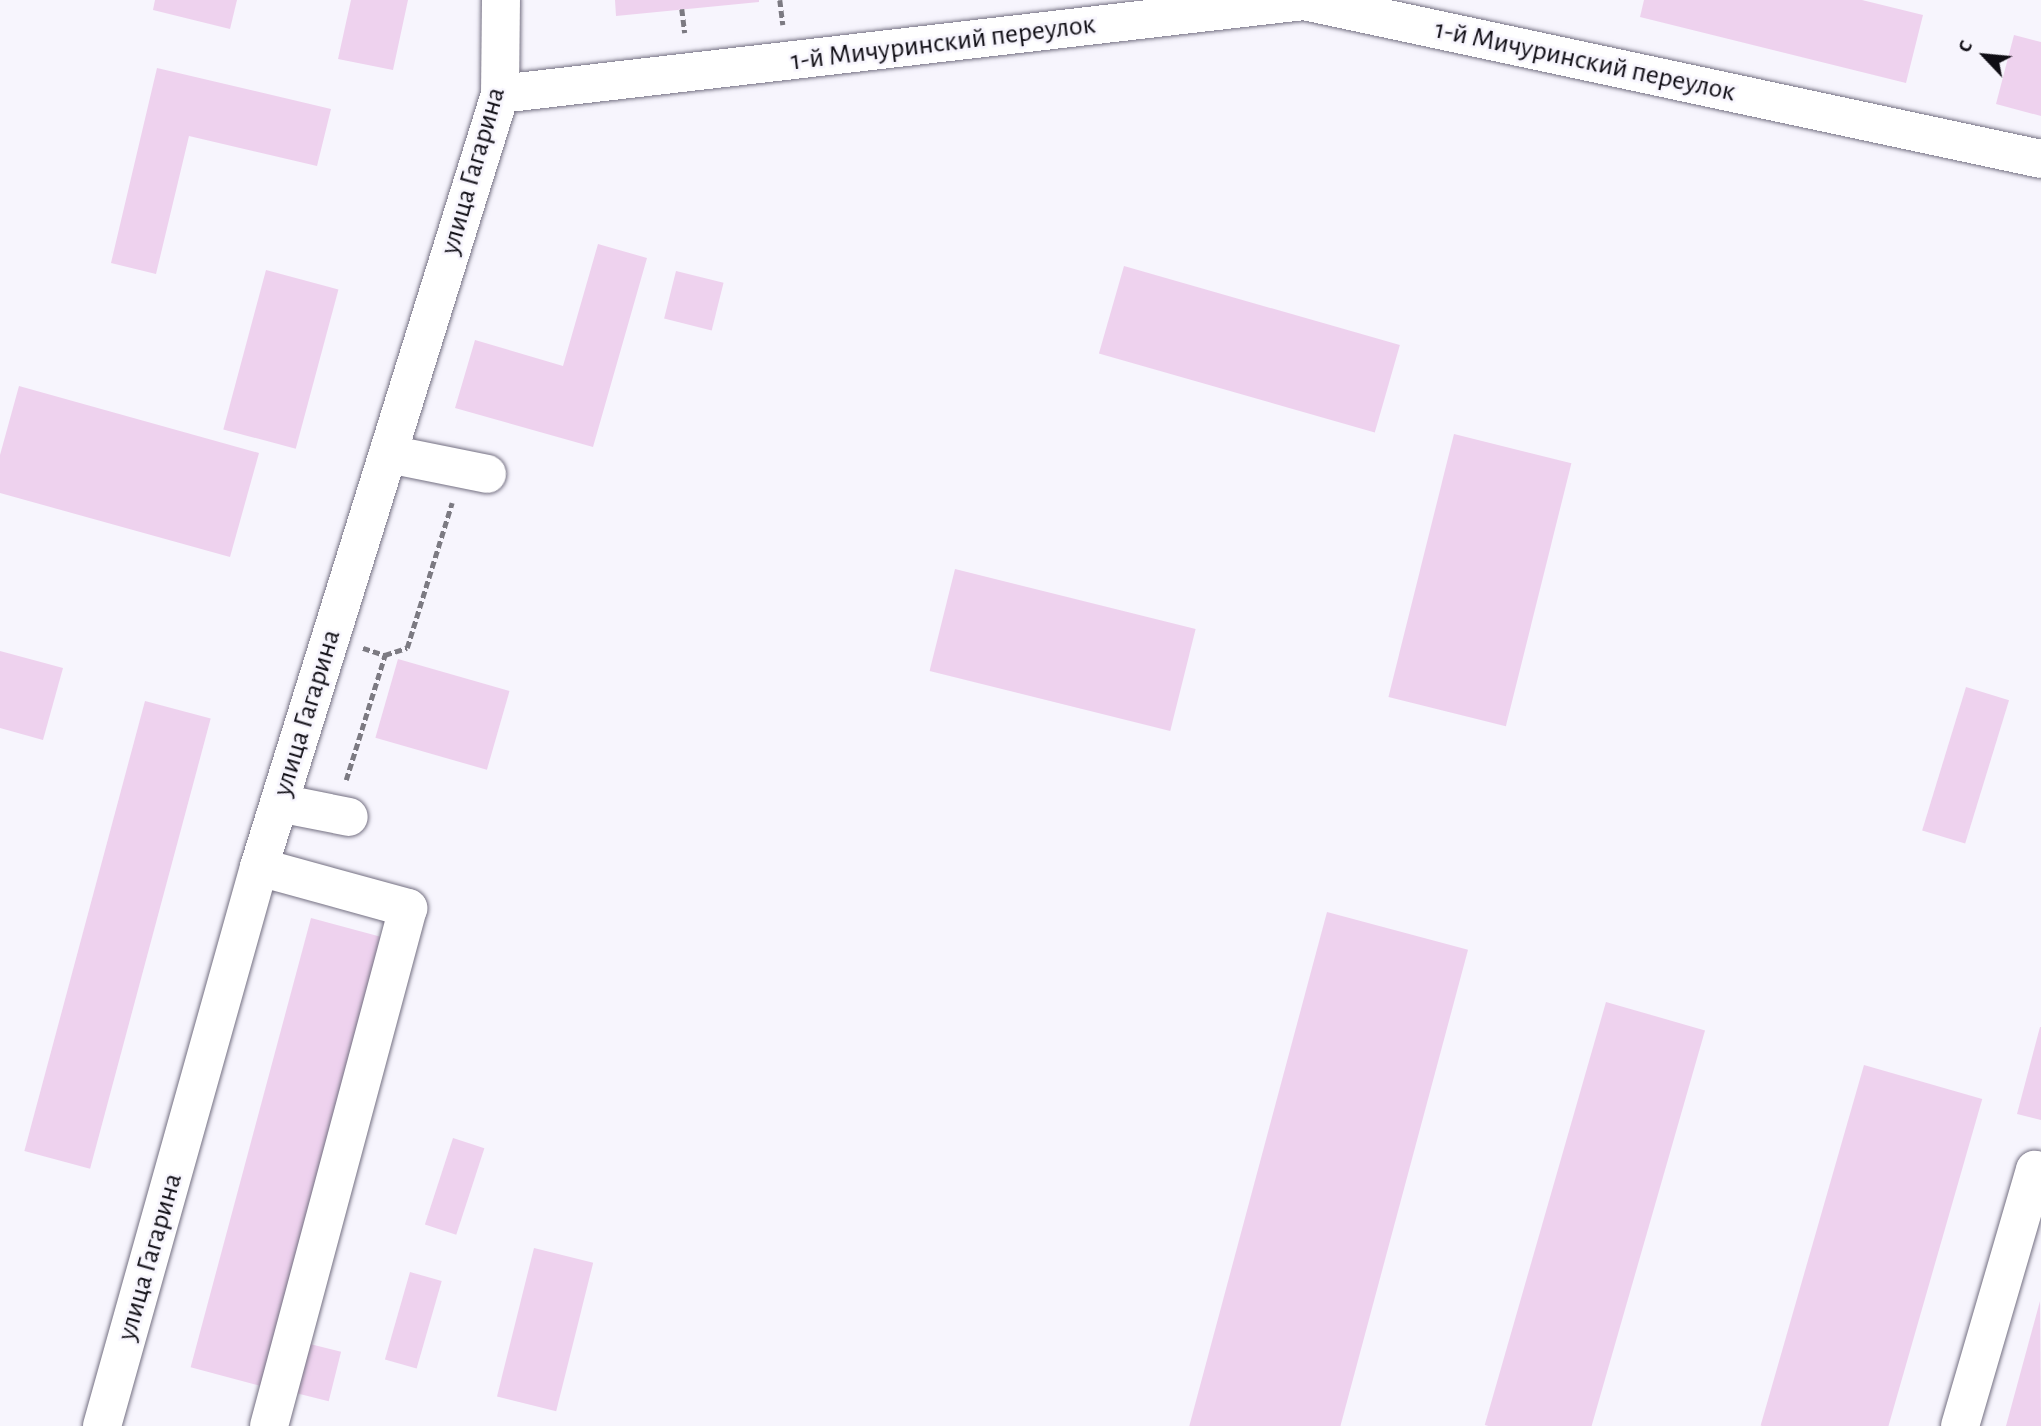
<!DOCTYPE html>
<meta charset="utf-8">
<style>
body{margin:0}
#map{position:relative;width:2041px;height:1426px;overflow:hidden;background:#f7f5fd;font-family:"Alegreya Sans",sans-serif}
div>[style]{position:absolute}
.building>*{inset:0;background:#eed2ee;transform-origin:0 0}
.path>*{height:4.5px;margin-top:-2.25px;transform-origin:0;background:repeating-linear-gradient(90deg,#7c7a82 0 7px,transparent 0 10.5px)}
.roads{filter:drop-shadow(0 0 2px #747082) drop-shadow(0 0 2px #747082)}
.minor>*{height:38px;margin:-19px;padding:0 19px;transform-origin:19px;border-radius:19px;background:#fff}
span{translate:-50% -50%;white-space:nowrap;text-align:center;line-height:1.15;-webkit-text-stroke:5px #f7f5fd;paint-order:stroke}
.street-label{font-size:28px;color:#100e15}
.north{position:absolute;left:1950px;top:21px;width:70px;height:70px;-webkit-text-stroke:5px #f7f5fd;paint-order:stroke;rotate:296deg;font-size:19px;font-weight:700;line-height:28px;text-align:center;color:#100e15}
.north::after{content:'';display:block;margin:auto;width:24px;height:32px;background:#100e15;clip-path:polygon(50% 0,100% 100%,50% 72%,0 100%)}
</style>
<div id="map">
<div class="building">
<i style="clip-path:polygon(155px 0,237px 0,230px 29px,153px 10px)"></i>
<i style="clip-path:polygon(351px 0,408px 0,393px 70px,338px 59px)"></i>
<i style="clip-path:polygon(615px 0,759px 0,759px 2px,616px 16px)"></i>
<i style="clip-path:polygon(1644px 0,1862px 0,1923px 15px,1906px 83px,1640px 17px)"></i>
<i style="clip-path:polygon(2014px 35px,2041px 42px,2041px 116px,1996px 104px)"></i>
<i style="clip-path:polygon(157px 68px,331px 109px,317px 166px,189px 136px,156px 274px,111px 263px)"></i>
<i style="clip-path:polygon(598px 244px,647px 258px,593px 447px,455px 408px,475px 340px,563px 366px)"></i>
<i style="left:1124px;top:266px;width:287px;height:91px;rotate:16deg"></i>
<i style="left:266px;top:270px;width:75px;height:165px;rotate:15deg"></i>
<i style="left:676px;top:271px;width:49px;height:49px;rotate:14deg"></i>
<i style="clip-path:polygon(19px 386px,259px 453px,230px 557px,0 493px,0 455px)"></i>
<i style="left:1454px;top:434px;width:121px;height:271px;rotate:14deg"></i>
<i style="left:955px;top:569px;width:248px;height:105px;rotate:14deg"></i>
<i style="clip-path:polygon(0 651px,63px 668px,43px 740px,0 728px)"></i>
<i style="left:398px;top:659px;width:116px;height:82px;rotate:16deg"></i>
<i style="left:1966px;top:687px;width:45px;height:150px;rotate:17deg"></i>
<i style="left:145px;top:701px;width:68px;height:466px;rotate:15deg"></i>
<i style="left:1327px;top:912px;width:146px;height:534px;rotate:15deg"></i>
<i style="left:311px;top:918px;width:73px;height:465px;rotate:15deg"></i>
<i style="left:1606px;top:1002px;width:103px;height:440px;rotate:16deg"></i>
<i style="clip-path:polygon(2040px 1027px,2041px 1027px,2041px 1120px,2017px 1114px)"></i>
<i style="left:1864px;top:1065px;width:123px;height:375px;rotate:16deg"></i>
<i style="left:453px;top:1138px;width:33px;height:91px;rotate:18deg"></i>
<i style="left:534px;top:1248px;width:61px;height:153px;rotate:14deg"></i>
<i style="left:410px;top:1272px;width:33px;height:91px;rotate:16deg"></i>
<i style="clip-path:polygon(2040px 1301px,2041px 1426px,2006px 1426px)"></i>
<i style="left:310px;top:1344px;width:32px;height:51px;rotate:14deg"></i>
</div>
<div class="path">
<i style="left:780px;top:0;width:25px;rotate:83deg"></i>
<i style="left:682px;top:9px;width:24px;rotate:83deg"></i>
<i style="left:363px;top:648px;width:23px;rotate:18deg"></i>
<i style="left:385px;top:655px;width:23px;rotate:-18deg"></i>
<i style="left:407px;top:648px;width:152px;rotate:-72.8deg"></i>
<i style="left:346px;top:780px;width:131px;rotate:-72.7deg"></i>
</div>
<div class="roads">
<div class="minor">
<i style="left:500px;top:94px;width:809px;rotate:-6.6deg"></i>
<i style="left:1304px;top:1px;width:754px;rotate:12.1deg"></i>
<i style="left:388px;top:454px;width:101px;rotate:11.4deg"></i>
<i style="left:279px;top:803px;width:71px;rotate:11.3deg"></i>
<i style="left:259px;top:867px;width:155px;rotate:15.4deg"></i>
<i style="left:408px;top:908px;width:536px;rotate:105.02deg"></i>
<i style="left:102px;top:1426px;width:581px;rotate:-74.31deg"></i>
<i style="left:259px;top:867px;width:810px;rotate:-72.68deg"></i>
<i style="left:500px;top:94px;width:94px;rotate:-89.4deg"></i>
<i style="left:1960px;top:1426px;width:267px;rotate:-73.7deg"></i>
<i style="left:2035px;top:1170px;width:6px;rotate:18deg"></i>
</div>
</div>
<div class="street-label">
<span style="left:943px;top:43px;rotate:-7deg">1-й Мичуринский переулок</span>
<span style="left:1585px;top:61px;rotate:12deg">1-й Мичуринский переулок</span>
<span style="left:473px;top:171px;rotate:-74deg">улица Гагарина</span>
<span style="left:307px;top:713px;rotate:-73deg">улица Гагарина</span>
<span style="left:150px;top:1257px;rotate:-74deg">улица Гагарина</span>
</div>
<div class="north">С</div>
</div>
